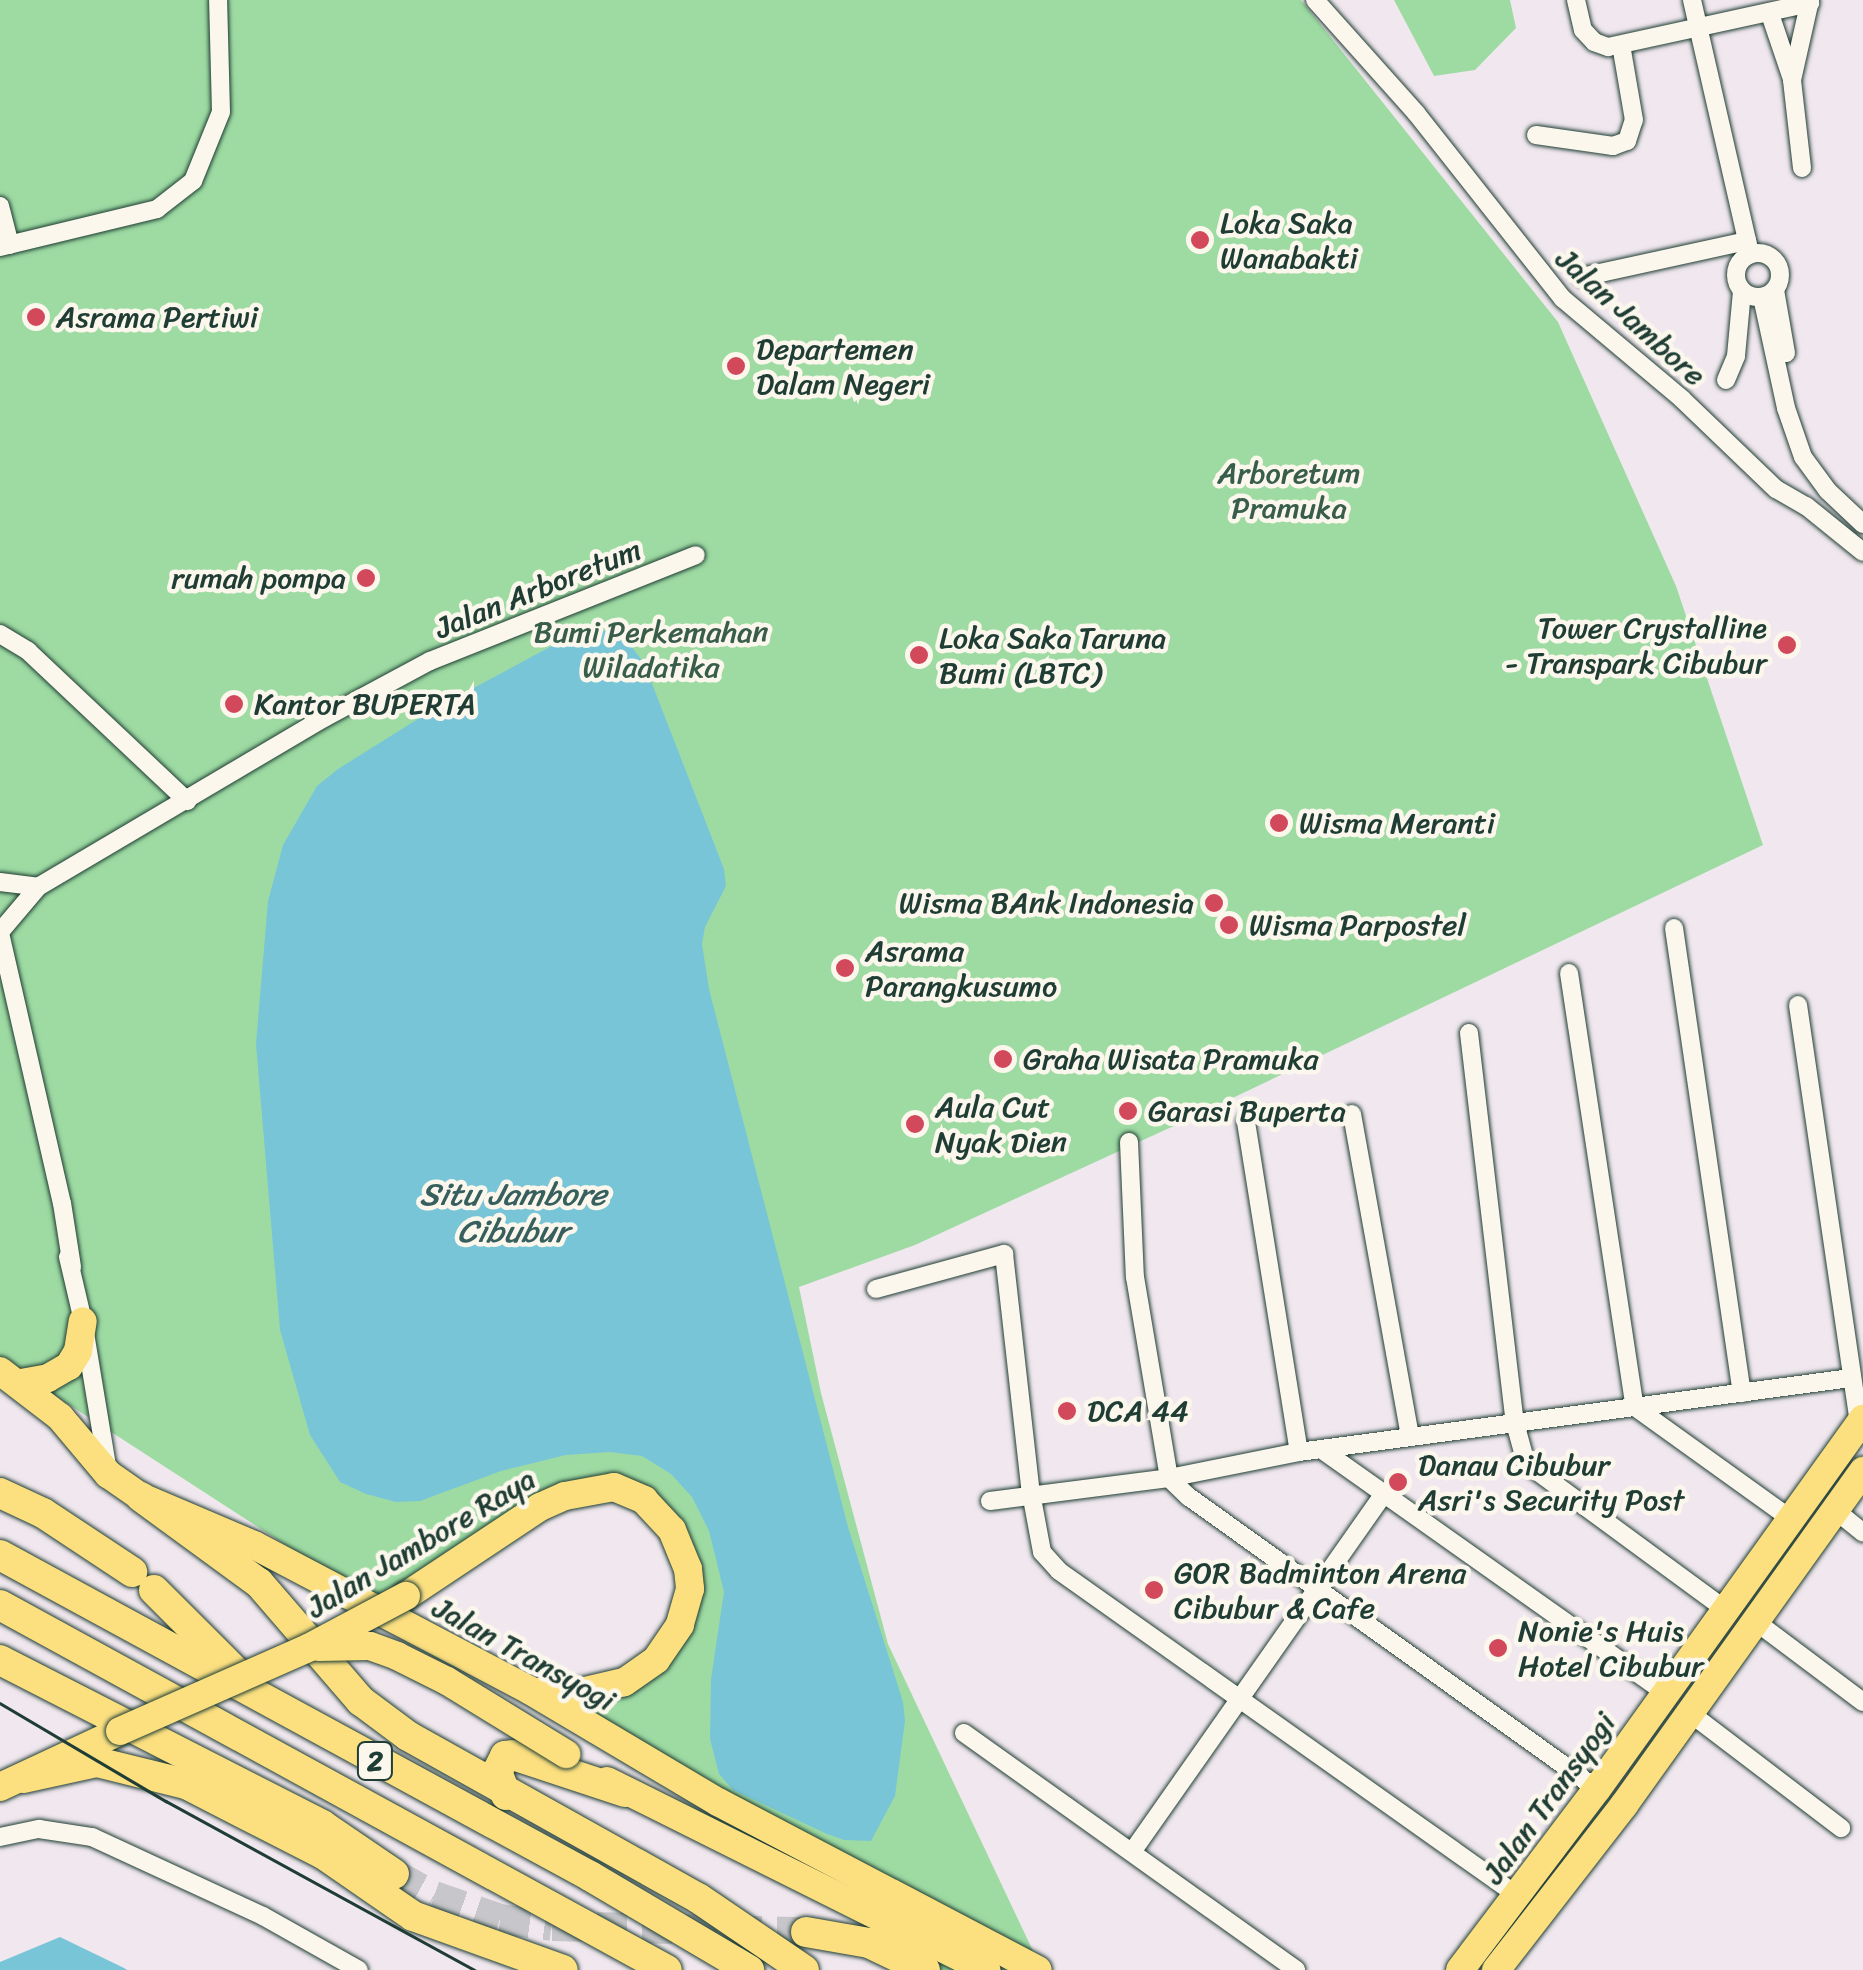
<!DOCTYPE html>
<style>
body{margin:0}
#map{position:relative;width:1863px;height:1970px;overflow:hidden;background:#f1e8ef;font-family:Sriracha,sans-serif}
div>[style]{position:absolute}
.green>*{inset:0;background:#9edba3}
.water>*{inset:0;background:#79c5d8}
.motorway-tunnel>*{height:30px;margin-top:-15px;transform-origin:0;background:repeating-linear-gradient(90deg,#c7c6ca 0 30px,transparent 0 45px)}
.roads{filter:drop-shadow(0 0 2px #1f3d34) drop-shadow(0 0 2px #1f3d34)}
.minor>*{height:18px;margin:-9px;padding:0 9px;transform-origin:9px;border-radius:9px;background:#fbf7ec}
.minor>.ring{margin:-9px;padding:0;box-sizing:content-box;background:none;border:18px solid #fbf7ec;border-radius:50%}
.trunk>*{height:28px;margin:-14px;padding:0 14px;transform-origin:14px;border-radius:14px;background:#fce080}
.motorway>*{height:30px;margin:-15px;padding:0 15px;transform-origin:15px;border-radius:15px;background:#fce080}
.tram>*{height:2.5px;margin:-1.25px;padding:0 1.25px;transform-origin:1.25px;border-radius:1.25px;background:#1f3d34}
.bridges{filter:drop-shadow(0 0 2px #1f3d34) drop-shadow(0 0 2px #1f3d34)}
.trunk-bridge>*{height:28px;margin:-14px;padding:0 14px;transform-origin:14px;border-radius:14px;background:#fce080}
.dots>*{width:28px;height:28px;translate:-50% -50%;box-sizing:border-box;border:5px solid #fbf7ec;border-radius:50%}
span{translate:-50% -50%;white-space:nowrap;text-align:center;line-height:1.15;-webkit-text-stroke:9px #fbf7ec;paint-order:stroke}
.shield-label span{padding:2px 8px;background:#fbf7ec;border:2px solid;border-radius:8px;-webkit-text-stroke-width:0}
.shield-label{font-size:28px;color:#1f3d34;font-weight:700}
.poi-label{font-size:30px;color:#1f3d34}
.left{translate:0 -50%;text-align:left}
.right{translate:-100% -50%;text-align:right}
.street-label{font-size:30px;color:#1f3d34}
.park-label{font-size:30px;color:#385d4a}
.water-label{font-size:32px;color:#365f5d;font-style:italic}
</style>
<div id="map">
<div class="green">
<i style="clip-path:polygon(0 0,1301px 0,1558px 322px,1676px 586px,1763px 845px,1178px 1124px,915px 1245px,799px 1287px,821px 1393px,888px 1644px,1042px 1970px,926px 1970px,674px 1776px,547px 1701px,637px 1679px,693px 1575px,612px 1481px,591px 1477px,509px 1510px,413px 1581px,369px 1599px,0 1360px)"></i>
<i style="clip-path:polygon(1394px 0,1510px 0,1516px 28px,1475px 70px,1434px 76px)"></i>
</div>
<div class="water">
<i style="clip-path:polygon(596px 628px,625px 638px,644px 663px,724px 869px,726px 886px,705px 927px,702px 944px,709px 989px,848px 1527px,903px 1702px,905px 1721px,895px 1796px,871px 1841px,844px 1840px,827px 1834px,733px 1790px,719px 1774px,710px 1739px,711px 1679px,724px 1592px,709px 1531px,692px 1497px,671px 1474px,642px 1456px,610px 1452px,566px 1455px,501px 1471px,420px 1501px,396px 1502px,366px 1494px,340px 1482px,310px 1435px,280px 1330px,256px 1044px,268px 901px,283px 845px,317px 786px,338px 769px,429px 712px,574px 634px)"></i>
<i style="clip-path:polygon(60px 1937px,124px 1968px,127px 1970px,0 1970px,0 1962px)"></i>
</div>
<div class="motorway-tunnel">
<i style="left:394px;top:1874px;width:46px;rotate:28.8deg"></i>
<i style="left:434px;top:1896px;width:70px;rotate:19.2deg"></i>
<i style="left:500px;top:1919px;width:52px;rotate:7.7deg"></i>
<i style="left:552px;top:1926px;width:254px;rotate:1.4deg"></i>
</div>
<div class="roads">
<div class="minor">
<i style="left:1315px;top:0;width:152px;rotate:48.2deg"></i>
<i style="left:1416px;top:113px;width:237px;rotate:51.7deg"></i>
<i style="left:1563px;top:299px;width:155px;rotate:40deg"></i>
<i style="left:1682px;top:399px;width:130px;rotate:43.8deg"></i>
<i style="left:1776px;top:489px;width:34px;rotate:30deg"></i>
<i style="left:1806px;top:506px;width:73px;rotate:38.9deg"></i>
<i style="left:1576px;top:0;width:31px;rotate:77deg"></i>
<i style="left:1583px;top:30px;width:16px;rotate:47deg"></i>
<i style="left:1594px;top:42px;width:15px;rotate:20deg"></i>
<i style="left:1608px;top:47px;width:207px;rotate:-12.3deg"></i>
<i style="left:1692px;top:0;width:261px;rotate:77.1deg"></i>
<i style="left:1770px;top:14px;width:69px;rotate:71.3deg"></i>
<i style="left:1536px;top:135px;width:78px;rotate:8.1deg"></i>
<i style="left:1613px;top:146px;width:15px;rotate:-20deg"></i>
<i style="left:1627px;top:141px;width:22px;rotate:-72deg"></i>
<i style="left:1634px;top:120px;width:76px;rotate:-99.8deg"></i>
<i style="left:1802px;top:168px;width:89px;rotate:-96.5deg"></i>
<i style="left:1792px;top:80px;width:82px;rotate:-77.3deg"></i>
<i style="left:0;top:206px;width:40px;rotate:75.6deg"></i>
<i style="left:0;top:247px;width:162px;rotate:-13.6deg"></i>
<i style="left:157px;top:209px;width:46px;rotate:-37.9deg"></i>
<i style="left:193px;top:181px;width:74px;rotate:-67.9deg"></i>
<i style="left:221px;top:112px;width:112px;rotate:-91.5deg"></i>
<i class="ring" style="left:1736px;top:253px;width:26px;height:26px"></i>
<i style="left:1582px;top:277px;width:169px;rotate:-12.3deg"></i>
<i style="left:1775px;top:290px;width:64px;rotate:80.1deg"></i>
<i style="left:1762px;top:297px;width:114px;rotate:77.8deg"></i>
<i style="left:1786px;top:408px;width:52px;rotate:70.9deg"></i>
<i style="left:1803px;top:457px;width:42px;rotate:53.7deg"></i>
<i style="left:1828px;top:491px;width:48px;rotate:43.3deg"></i>
<i style="left:1726px;top:380px;width:26px;rotate:-67deg"></i>
<i style="left:1736px;top:356px;width:65px;rotate:-84.7deg"></i>
<i style="left:0;top:634px;width:33px;rotate:31deg"></i>
<i style="left:28px;top:651px;width:219px;rotate:43.3deg"></i>
<i style="left:0;top:882px;width:38px;rotate:7deg"></i>
<i style="left:1674px;top:928px;width:470px;rotate:81.7deg"></i>
<i style="left:0;top:932px;width:59px;rotate:-49.8deg"></i>
<i style="left:38px;top:887px;width:332px;rotate:-30.6deg"></i>
<i style="left:324px;top:718px;width:120px;rotate:-28.3deg"></i>
<i style="left:430px;top:661px;width:286px;rotate:-21.7deg"></i>
<i style="left:0;top:933px;width:277px;rotate:77.1deg"></i>
<i style="left:62px;top:1203px;width:65px;rotate:81.1deg"></i>
<i style="left:1569px;top:973px;width:439px;rotate:81.4deg"></i>
<i style="left:1635px;top:1407px;width:192px;rotate:35.7deg"></i>
<i style="left:1798px;top:1005px;width:423px;rotate:81.7deg"></i>
<i style="left:1469px;top:1033px;width:393px;rotate:83.3deg"></i>
<i style="left:1515px;top:1423px;width:41px;rotate:74.6deg"></i>
<i style="left:1526px;top:1463px;width:248px;rotate:36.3deg"></i>
<i style="left:1352px;top:1114px;width:328px;rotate:79.8deg"></i>
<i style="left:1246px;top:1122px;width:334px;rotate:80.9deg"></i>
<i style="left:1129px;top:1142px;width:135px;rotate:87.5deg"></i>
<i style="left:1135px;top:1277px;width:204px;rotate:80.4deg"></i>
<i style="left:1169px;top:1478px;width:28px;rotate:44deg"></i>
<i style="left:1189px;top:1497px;width:502px;rotate:35.59deg"></i>
<i style="left:68px;top:1257px;width:66px;rotate:76.8deg"></i>
<i style="left:83px;top:1321px;width:153px;rotate:80.6deg"></i>
<i style="left:876px;top:1289px;width:133px;rotate:-15.3deg"></i>
<i style="left:1004px;top:1254px;width:241px;rotate:83.6deg"></i>
<i style="left:1031px;top:1493px;width:60px;rotate:79.4deg"></i>
<i style="left:1042px;top:1552px;width:25px;rotate:48deg"></i>
<i style="left:1059px;top:1571px;width:562px;rotate:35.3deg"></i>
<i style="left:1321px;top:1449px;width:423px;rotate:35.3deg"></i>
<i style="left:990px;top:1501px;width:180px;rotate:-7.3deg"></i>
<i style="left:1169px;top:1478px;width:133px;rotate:-11.3deg"></i>
<i style="left:1299px;top:1452px;width:557px;rotate:-7.64deg"></i>
<i style="left:1835px;top:1510px;width:36px;rotate:39deg"></i>
<i style="left:1755px;top:1621px;width:135px;rotate:36.9deg"></i>
<i style="left:1690px;top:1713px;width:190px;rotate:37.3deg"></i>
<i style="left:964px;top:1733px;width:408px;rotate:35.5deg"></i>
<i style="left:0;top:1837px;width:40px;rotate:-12deg"></i>
<i style="left:39px;top:1829px;width:54px;rotate:8.6deg"></i>
<i style="left:92px;top:1837px;width:188px;rotate:24.8deg"></i>
<i style="left:263px;top:1916px;width:110px;rotate:29.4deg"></i>
<i style="left:1132px;top:1852px;width:439px;rotate:-54.9deg"></i>
</div>
<div class="trunk">
<i style="left:0;top:1371px;width:76px;rotate:37.5deg"></i>
<i style="left:60px;top:1417px;width:75px;rotate:49.9deg"></i>
<i style="left:108px;top:1474px;width:40px;rotate:34.9deg"></i>
<i style="left:141px;top:1497px;width:123px;rotate:23deg"></i>
<i style="left:254px;top:1545px;width:313px;rotate:27.8deg"></i>
<i style="left:531px;top:1691px;width:217px;rotate:30.7deg"></i>
<i style="left:718px;top:1802px;width:361px;rotate:27.7deg"></i>
<i style="left:21px;top:1383px;width:27px;rotate:-10deg"></i>
<i style="left:48px;top:1378px;width:24px;rotate:-30deg"></i>
<i style="left:69px;top:1366px;width:17px;rotate:-59deg"></i>
<i style="left:78px;top:1351px;width:30px;rotate:-81deg"></i>
<i style="left:406px;top:1596px;width:161px;rotate:-33.6deg"></i>
<i style="left:540px;top:1507px;width:27px;rotate:-24deg"></i>
<i style="left:565px;top:1496px;width:50px;rotate:-10.4deg"></i>
<i style="left:614px;top:1487px;width:33px;rotate:23deg"></i>
<i style="left:644px;top:1500px;width:41px;rotate:47deg"></i>
<i style="left:672px;top:1530px;width:42px;rotate:67.7deg"></i>
<i style="left:688px;top:1569px;width:20px;rotate:84deg"></i>
<i style="left:690px;top:1589px;width:37px;rotate:106deg"></i>
<i style="left:680px;top:1625px;width:42px;rotate:124.4deg"></i>
<i style="left:656px;top:1660px;width:39px;rotate:145deg"></i>
<i style="left:624px;top:1682px;width:44px;rotate:166.9deg"></i>
<i style="left:581px;top:1692px;width:44px;rotate:180deg"></i>
<i style="left:607px;top:1781px;width:424px;rotate:26.5deg"></i>
<i style="left:0;top:1787px;width:132px;rotate:-25deg"></i>
<i style="left:1460px;top:1970px;width:227px;rotate:-52.9deg"></i>
<i style="left:1597px;top:1789px;width:456px;rotate:-54.3deg"></i>
<i style="left:1496px;top:1970px;width:209px;rotate:-52.2deg"></i>
<i style="left:1624px;top:1805px;width:411px;rotate:-54.4deg"></i>
</div>
<div class="motorway">
<i style="left:0;top:1493px;width:47px;rotate:24.9deg"></i>
<i style="left:43px;top:1513px;width:107px;rotate:33.5deg"></i>
<i style="left:141px;top:1497px;width:146px;rotate:36.1deg"></i>
<i style="left:259px;top:1583px;width:156px;rotate:49.2deg"></i>
<i style="left:361px;top:1701px;width:59px;rotate:36.7deg"></i>
<i style="left:408px;top:1736px;width:332px;rotate:29.2deg"></i>
<i style="left:698px;top:1898px;width:128px;rotate:34.2deg"></i>
<i style="left:0;top:1555px;width:672px;rotate:28.55deg"></i>
<i style="left:590px;top:1876px;width:185px;rotate:30.6deg"></i>
<i style="left:154px;top:1590px;width:122px;rotate:45deg"></i>
<i style="left:0;top:1605px;width:760px;rotate:28.69deg"></i>
<i style="left:0;top:1660px;width:362px;rotate:27.1deg"></i>
<i style="left:322px;top:1825px;width:87px;rotate:34.2deg"></i>
<i style="left:23px;top:1778px;width:76px;rotate:-12.2deg"></i>
<i style="left:97px;top:1762px;width:92px;rotate:13.9deg"></i>
<i style="left:186px;top:1784px;width:154px;rotate:27.1deg"></i>
<i style="left:323px;top:1854px;width:109px;rotate:34.6deg"></i>
<i style="left:413px;top:1916px;width:159px;rotate:19.8deg"></i>
<i style="left:506px;top:1795px;width:25px;rotate:-111deg"></i>
<i style="left:497px;top:1772px;width:18px;rotate:-63deg"></i>
<i style="left:505px;top:1756px;width:8px;rotate:-7deg"></i>
<i style="left:513px;top:1755px;width:118px;rotate:18.3deg"></i>
<i style="left:806px;top:1932px;width:64px;rotate:9.9deg"></i>
<i style="left:869px;top:1943px;width:62px;rotate:25.7deg"></i>
</div>
</div>
<div class="tram">
<i style="left:0;top:1703px;width:193px;rotate:30.6deg"></i>
<i style="left:166px;top:1801px;width:352px;rotate:28.7deg"></i>
</div>
<div class="bridges">
<div class="trunk-bridge">
<i style="left:319px;top:1647px;width:51px;rotate:-1.1deg"></i>
<i style="left:370px;top:1646px;width:29px;rotate:20deg"></i>
<i style="left:397px;top:1656px;width:56px;rotate:26.6deg"></i>
<i style="left:447px;top:1681px;width:140px;rotate:31.5deg"></i>
<i style="left:120px;top:1731px;width:206px;rotate:-23.8deg"></i>
<i style="left:308px;top:1648px;width:111px;rotate:-28deg"></i>
</div>
</div>
<div class="dots">
<i style="left:1200px;top:240px;background:#d1495b"></i>
<i style="left:36px;top:317px;background:#d1495b"></i>
<i style="left:736px;top:366px;background:#d1495b"></i>
<i style="left:366px;top:578px;background:#d1495b"></i>
<i style="left:1787px;top:645px;background:#d1495b"></i>
<i style="left:919px;top:655px;background:#d1495b"></i>
<i style="left:234px;top:704px;background:#d1495b"></i>
<i style="left:1279px;top:823px;background:#d1495b"></i>
<i style="left:1214px;top:903px;background:#d1495b"></i>
<i style="left:1229px;top:925px;background:#d1495b"></i>
<i style="left:845px;top:968px;background:#d1495b"></i>
<i style="left:1003px;top:1059px;background:#d1495b"></i>
<i style="left:1128px;top:1111px;background:#d1495b"></i>
<i style="left:915px;top:1124px;background:#d1495b"></i>
<i style="left:1067px;top:1411px;background:#d1495b"></i>
<i style="left:1398px;top:1482px;background:#d1495b"></i>
<i style="left:1154px;top:1590px;background:#d1495b"></i>
<i style="left:1498px;top:1648px;background:#d1495b"></i>
</div>
<div class="shield-label">
<span style="left:375px;top:1761px">2</span>
</div>
<div class="poi-label">
<span class="left" style="left:1220px;top:240px">Loka Saka<br>Wanabakti</span>
<span class="left" style="left:56px;top:317px">Asrama Pertiwi</span>
<span class="left" style="left:756px;top:366px">Departemen<br>Dalam Negeri</span>
<span class="right" style="left:346px;top:578px">rumah pompa</span>
<span class="right" style="left:1767px;top:645px">Tower Crystalline<br>- Transpark Cibubur</span>
<span class="left" style="left:939px;top:655px">Loka Saka Taruna<br>Bumi (LBTC)</span>
<span class="left" style="left:254px;top:704px">Kantor BUPERTA</span>
<span class="left" style="left:1299px;top:823px">Wisma Meranti</span>
<span class="right" style="left:1194px;top:903px">Wisma BAnk Indonesia</span>
<span class="left" style="left:1249px;top:925px">Wisma Parpostel</span>
<span class="left" style="left:865px;top:968px">Asrama<br>Parangkusumo</span>
<span class="left" style="left:1023px;top:1059px">Graha Wisata Pramuka</span>
<span class="left" style="left:935px;top:1124px">Aula Cut<br>Nyak Dien</span>
<span class="left" style="left:1148px;top:1111px">Garasi Buperta</span>
<span class="left" style="left:1087px;top:1411px">DCA 44</span>
<span class="left" style="left:1418px;top:1482px">Danau Cibubur<br>Asri's Security Post</span>
<span class="left" style="left:1174px;top:1590px">GOR Badminton Arena<br>Cibubur &amp; Cafe</span>
<span class="left" style="left:1518px;top:1648px">Nonie's Huis<br>Hotel Cibubur</span>
</div>
<div class="street-label">
<span style="left:1631px;top:317px;rotate:42deg">Jalan Jambore</span>
<span style="left:538px;top:589px;rotate:-22deg">Jalan Arboretum</span>
<span style="left:421px;top:1543px;rotate:-31deg">Jalan Jambore Raya</span>
<span style="left:524px;top:1654px;rotate:29deg">Jalan Transyogi</span>
<span style="left:1549px;top:1798px;rotate:-54deg">Jalan Transyogi</span>
</div>
<div class="park-label">
<span style="left:1289px;top:490px">Arboretum<br>Pramuka</span>
<span style="left:651px;top:649px">Bumi Perkemahan<br>Wiladatika</span>
</div>
<div class="water-label">
<span style="left:513px;top:1214px">Situ Jambore<br>Cibubur</span>
</div>
</div>
